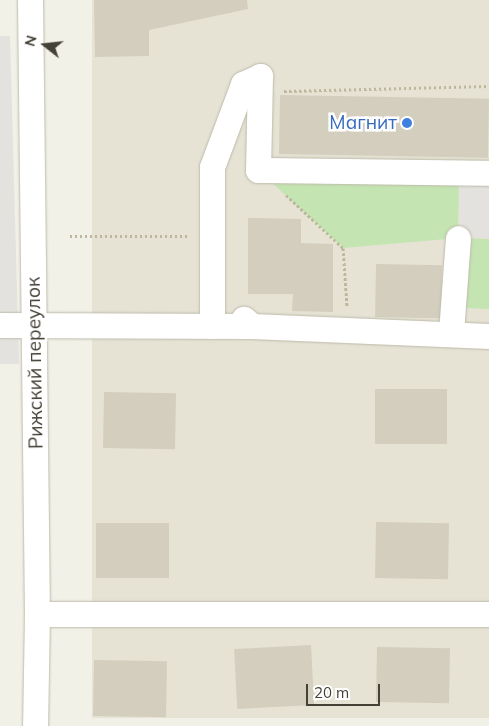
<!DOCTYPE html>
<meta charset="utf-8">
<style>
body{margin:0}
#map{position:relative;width:489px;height:726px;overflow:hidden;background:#f2f1e7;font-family:Mulish,sans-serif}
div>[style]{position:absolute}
.residential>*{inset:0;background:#e6e3d5;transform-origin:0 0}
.green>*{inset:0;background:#c4e4b2}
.parking>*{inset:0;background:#e3e2de;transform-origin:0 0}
.building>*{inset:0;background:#d3cebd;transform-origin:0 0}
.path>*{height:3px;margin-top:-1.5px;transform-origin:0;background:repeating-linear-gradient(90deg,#bdb89c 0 2.5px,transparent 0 5px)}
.roads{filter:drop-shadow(0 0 1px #bdbaaa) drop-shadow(0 0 1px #bdbaaa)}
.minor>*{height:25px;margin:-12.5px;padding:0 12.5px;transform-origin:12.5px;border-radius:12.5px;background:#fff}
.dots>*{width:14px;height:14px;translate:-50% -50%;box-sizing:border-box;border:2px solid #fff;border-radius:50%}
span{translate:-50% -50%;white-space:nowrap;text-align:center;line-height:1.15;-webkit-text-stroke:5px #fff;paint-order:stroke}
.shop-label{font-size:19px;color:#366cbe}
.right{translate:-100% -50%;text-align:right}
.street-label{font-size:19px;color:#444136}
.north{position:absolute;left:20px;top:20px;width:50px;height:50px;-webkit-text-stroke:4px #fff;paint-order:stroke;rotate:286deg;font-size:14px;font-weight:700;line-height:20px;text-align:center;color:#444136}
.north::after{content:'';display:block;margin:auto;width:18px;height:22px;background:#444136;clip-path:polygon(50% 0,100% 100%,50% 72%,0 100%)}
.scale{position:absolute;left:306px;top:684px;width:74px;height:22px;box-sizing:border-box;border:2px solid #444136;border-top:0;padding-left:6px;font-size:15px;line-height:18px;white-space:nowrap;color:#444136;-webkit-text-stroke:4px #fff;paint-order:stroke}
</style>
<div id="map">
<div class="residential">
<i style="left:92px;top:0;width:397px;height:718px"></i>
</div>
<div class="green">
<i style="clip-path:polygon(258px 170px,459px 173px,458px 238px,489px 239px,489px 309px,466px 308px,458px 238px,343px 248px)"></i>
</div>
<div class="parking">
<i style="clip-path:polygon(0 36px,10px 36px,19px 364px,0 364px)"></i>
<i style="left:459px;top:173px;width:30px;height:65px"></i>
</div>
<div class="building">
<i style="clip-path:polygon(94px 0,247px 0,248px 9px,149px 30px,149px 56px,95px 57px)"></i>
<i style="left:280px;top:95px;width:209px;height:59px;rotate:1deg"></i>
<i style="clip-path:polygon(248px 218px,301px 219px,301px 243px,333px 244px,333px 312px,292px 311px,293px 294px,248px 294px)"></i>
<i style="left:376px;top:264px;width:66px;height:53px;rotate:1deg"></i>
<i style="left:375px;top:389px;width:72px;height:55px"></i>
<i style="left:104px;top:392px;width:72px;height:56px;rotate:1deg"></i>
<i style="left:376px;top:522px;width:73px;height:56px;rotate:1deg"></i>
<i style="left:96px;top:523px;width:73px;height:55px"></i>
<i style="left:311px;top:645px;width:60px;height:77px;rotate:87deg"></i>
<i style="left:377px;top:647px;width:73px;height:55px;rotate:1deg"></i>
<i style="left:94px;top:660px;width:73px;height:56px;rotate:1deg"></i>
</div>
<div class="path">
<i style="left:284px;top:91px;width:205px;rotate:-1.4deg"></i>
<i style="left:286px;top:195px;width:78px;rotate:42.9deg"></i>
<i style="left:343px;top:248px;width:59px;rotate:86.1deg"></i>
<i style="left:70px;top:236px;width:119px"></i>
</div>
<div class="roads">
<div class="minor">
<i style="left:30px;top:0;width:614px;rotate:89.35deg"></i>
<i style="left:37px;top:614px;width:112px;rotate:91deg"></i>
<i style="left:260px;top:76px;width:94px;rotate:91.2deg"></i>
<i style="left:258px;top:170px;width:231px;rotate:0.7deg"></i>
<i style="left:0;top:325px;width:252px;rotate:0.2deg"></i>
<i style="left:252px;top:326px;width:11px;rotate:-139deg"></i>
<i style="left:212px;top:326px;width:159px;rotate:-90deg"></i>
<i style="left:212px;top:167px;width:89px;rotate:-69.5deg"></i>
<i style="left:243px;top:84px;width:19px;rotate:-25deg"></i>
<i style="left:252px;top:326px;width:237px;rotate:2.4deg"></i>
<i style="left:451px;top:333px;width:95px;rotate:-85.8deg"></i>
<i style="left:37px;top:614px;width:452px"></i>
</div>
</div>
<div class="dots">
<i style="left:407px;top:123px;background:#3f7fe0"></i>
</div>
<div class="shop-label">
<span class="right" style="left:397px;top:123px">Магнит</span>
</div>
<div class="street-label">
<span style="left:35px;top:363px;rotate:-91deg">Рижский переулок</span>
</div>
<div class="north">N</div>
<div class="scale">20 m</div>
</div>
